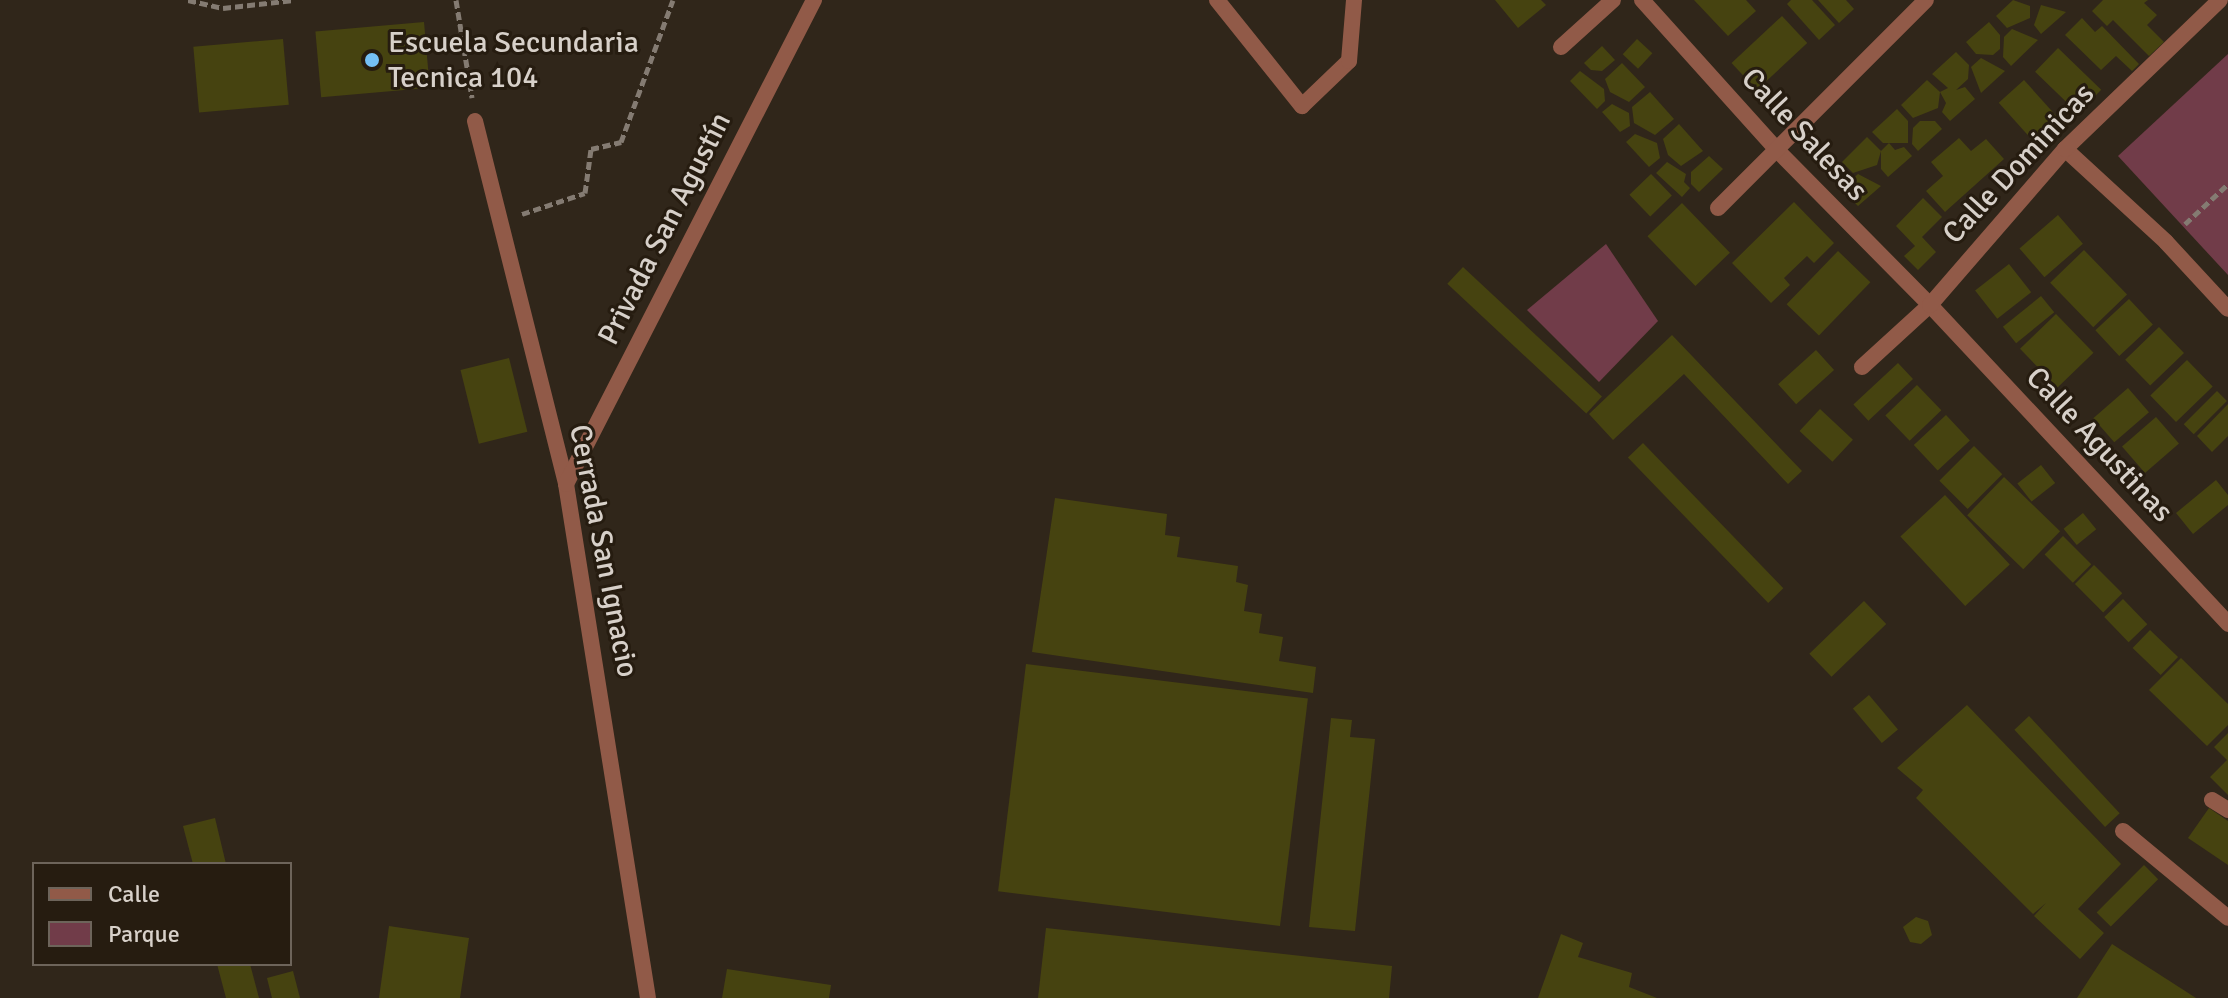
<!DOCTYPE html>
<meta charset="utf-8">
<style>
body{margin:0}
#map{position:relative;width:2228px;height:998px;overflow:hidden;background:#30261a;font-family:Signika,sans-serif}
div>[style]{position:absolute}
.green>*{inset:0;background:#713c49}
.building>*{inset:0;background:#464310;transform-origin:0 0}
.path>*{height:5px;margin-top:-2.5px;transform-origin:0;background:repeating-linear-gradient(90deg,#847b72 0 8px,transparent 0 12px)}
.pedestrian>*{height:16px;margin:-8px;padding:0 8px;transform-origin:8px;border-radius:8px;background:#915a48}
.minor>*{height:16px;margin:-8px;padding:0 8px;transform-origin:8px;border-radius:8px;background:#915a48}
.dots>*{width:22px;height:22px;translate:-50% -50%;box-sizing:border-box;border:4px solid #261c10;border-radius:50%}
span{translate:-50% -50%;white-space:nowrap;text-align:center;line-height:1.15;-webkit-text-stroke:6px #261c10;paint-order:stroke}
.poi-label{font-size:30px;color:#d7d0c9}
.left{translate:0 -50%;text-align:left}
.street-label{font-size:30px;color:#d7d0c9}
.legend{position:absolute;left:32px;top:862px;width:260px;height:104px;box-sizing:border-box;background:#261c10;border:2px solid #6d645a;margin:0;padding:10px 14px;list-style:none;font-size:24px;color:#d7d0c9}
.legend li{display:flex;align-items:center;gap:16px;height:40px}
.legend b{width:40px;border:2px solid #6d645a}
</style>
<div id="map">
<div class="green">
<i style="clip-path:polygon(2228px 54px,2228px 275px,2118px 156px)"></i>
<i style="clip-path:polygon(1606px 244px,1658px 321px,1599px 382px,1527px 310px)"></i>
</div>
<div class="building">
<i style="clip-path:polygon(1495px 0,1541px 0,1546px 5px,1518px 28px)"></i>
<i style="clip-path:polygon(1694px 0,1746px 0,1756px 11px,1728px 36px)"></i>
<i style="clip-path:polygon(1791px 0,1812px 0,1835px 25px,1819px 40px,1787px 4px)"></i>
<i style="clip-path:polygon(1818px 0,1846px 0,1854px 9px,1839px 23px)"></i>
<i style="clip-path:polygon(2013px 0,2030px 6px,2030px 18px,2007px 28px,1996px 16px)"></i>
<i style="clip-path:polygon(2103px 0,2148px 0,2144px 3px,2157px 15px,2147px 25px,2164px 42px,2149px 56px,2113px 20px,2107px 26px,2092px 11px)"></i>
<i style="clip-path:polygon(2041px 5px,2066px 12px,2041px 34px,2034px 25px)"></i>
<i style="left:1782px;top:16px;width:37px;height:69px;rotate:47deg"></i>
<i style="clip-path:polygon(2082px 18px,2095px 32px,2102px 26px,2139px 64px,2132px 71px,2116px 56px,2101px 70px,2065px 35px)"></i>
<i style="left:424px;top:22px;width:66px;height:109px;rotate:85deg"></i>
<i style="clip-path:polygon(1989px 22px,2000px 35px,2000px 49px,1993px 55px,1976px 54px,1966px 42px)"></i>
<i style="clip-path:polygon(2012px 29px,2038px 40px,2011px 66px,2003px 57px,2004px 37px)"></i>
<i style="left:283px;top:39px;width:66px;height:90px;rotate:85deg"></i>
<i style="left:1637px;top:39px;width:21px;height:21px;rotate:43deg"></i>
<i style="clip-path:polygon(1602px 46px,1615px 60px,1602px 71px,1591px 70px,1584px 63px)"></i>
<i style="left:2058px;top:48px;width:60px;height:33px;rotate:44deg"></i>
<i style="clip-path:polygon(1956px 52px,1969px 65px,1968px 79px,1956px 90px,1965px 87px,1975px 99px,1950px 121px,1942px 112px,1946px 103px,1940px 92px,1948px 88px,1932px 74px)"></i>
<i style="clip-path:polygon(1981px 58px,2005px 71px,1981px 93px,1971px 67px)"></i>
<i style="clip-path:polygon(1622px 63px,1645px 87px,1629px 102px,1610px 92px,1605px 79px)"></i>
<i style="clip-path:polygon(1580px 71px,1604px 89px,1605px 101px,1597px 109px,1570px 81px)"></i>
<i style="clip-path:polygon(1927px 80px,1940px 92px,1938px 108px,1913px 118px,1901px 105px)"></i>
<i style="left:2024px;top:80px;width:51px;height:34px;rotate:48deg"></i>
<i style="clip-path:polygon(1650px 92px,1674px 119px,1655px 135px,1634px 123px,1632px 107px)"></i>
<i style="clip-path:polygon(1612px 104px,1629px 113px,1630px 126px,1620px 132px,1602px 112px)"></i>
<i style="clip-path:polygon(1897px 109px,1908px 121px,1908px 143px,1883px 143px,1872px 132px)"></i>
<i style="clip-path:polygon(1920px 121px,1935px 121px,1942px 129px,1918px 151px,1912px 144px,1913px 128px)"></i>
<i style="clip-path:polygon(1679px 124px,1703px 151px,1681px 166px,1668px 155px,1663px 139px)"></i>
<i style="clip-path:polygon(1635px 134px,1657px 143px,1660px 158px,1649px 167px,1626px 142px)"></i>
<i style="clip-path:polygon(1867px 137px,1881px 151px,1877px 165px,1853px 173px,1842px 162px)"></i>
<i style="clip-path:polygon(1959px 138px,1971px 151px,1986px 139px,2004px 159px,1945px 212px,1926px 191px,1943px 176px,1931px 162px)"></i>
<i style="clip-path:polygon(1889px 143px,1895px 150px,1904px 147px,1912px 156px,1888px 177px,1881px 169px,1881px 151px)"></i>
<i style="clip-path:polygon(1709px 156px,1723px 169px,1699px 192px,1691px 184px,1691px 172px)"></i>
<i style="clip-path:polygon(1667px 162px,1686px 174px,1684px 182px,1690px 188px,1682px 197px,1656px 173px)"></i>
<i style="left:1651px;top:174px;width:30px;height:30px;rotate:46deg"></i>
<i style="clip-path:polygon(1858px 174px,1881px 186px,1858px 206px,1852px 200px,1857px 189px,1849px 182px)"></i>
<i style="clip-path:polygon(1923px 198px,1942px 217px,1922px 237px,1936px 252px,1918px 270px,1904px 256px,1915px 246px,1896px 226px)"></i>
<i style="clip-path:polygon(1794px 202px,1834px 243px,1814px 263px,1807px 256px,1784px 278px,1790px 285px,1771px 303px,1732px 263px)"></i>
<i style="left:1682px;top:203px;width:69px;height:48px;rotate:46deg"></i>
<i style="left:2058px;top:215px;width:38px;height:51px;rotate:49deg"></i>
<i style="left:2084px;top:250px;width:62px;height:47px;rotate:46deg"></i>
<i style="left:1838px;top:251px;width:45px;height:74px;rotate:44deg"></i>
<i style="left:2009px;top:264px;width:36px;height:43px;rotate:52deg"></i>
<i style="left:1463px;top:267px;width:190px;height:23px;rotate:43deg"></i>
<i style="left:2041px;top:296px;width:21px;height:49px;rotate:51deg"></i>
<i style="left:2129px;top:299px;width:35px;height:46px;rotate:47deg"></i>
<i style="left:2056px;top:314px;width:54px;height:50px;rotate:46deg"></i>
<i style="left:2159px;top:327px;width:36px;height:47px;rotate:46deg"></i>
<i style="clip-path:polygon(1672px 335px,1802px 471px,1788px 484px,1684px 374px,1613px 440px,1589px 414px)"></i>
<i style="left:1816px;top:350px;width:27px;height:51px;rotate:48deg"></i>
<i style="left:509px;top:358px;width:76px;height:50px;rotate:76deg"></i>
<i style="left:2187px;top:360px;width:37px;height:51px;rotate:46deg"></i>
<i style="left:1898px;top:363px;width:22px;height:61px;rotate:47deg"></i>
<i style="left:1917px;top:385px;width:35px;height:44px;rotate:46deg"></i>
<i style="left:2128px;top:388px;width:32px;height:46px;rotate:49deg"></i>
<i style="left:2217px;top:391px;width:14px;height:47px;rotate:45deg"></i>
<i style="clip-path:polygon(2228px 404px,2228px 436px,2212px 452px,2197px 436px)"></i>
<i style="left:1820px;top:409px;width:45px;height:30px;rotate:43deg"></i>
<i style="left:1946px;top:415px;width:35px;height:44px;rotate:47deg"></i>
<i style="left:2156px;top:417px;width:35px;height:45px;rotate:49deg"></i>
<i style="left:1643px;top:443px;width:202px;height:21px;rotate:46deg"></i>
<i style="left:1974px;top:446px;width:40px;height:49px;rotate:45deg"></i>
<i style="left:2041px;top:465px;width:23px;height:30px;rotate:52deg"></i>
<i style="left:2004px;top:477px;width:78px;height:53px;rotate:44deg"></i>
<i style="clip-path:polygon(2216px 480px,2228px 495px,2228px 505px,2193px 534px,2176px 513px)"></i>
<i style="left:1945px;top:495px;width:95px;height:61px;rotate:47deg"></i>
<i style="clip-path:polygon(1055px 498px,1167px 514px,1165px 535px,1180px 537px,1177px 557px,1238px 566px,1236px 582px,1248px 585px,1244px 611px,1262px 614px,1259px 633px,1283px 637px,1279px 661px,1316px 667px,1313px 693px,1032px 652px)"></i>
<i style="left:2083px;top:513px;width:21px;height:25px;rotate:51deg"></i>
<i style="left:2063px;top:536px;width:40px;height:26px;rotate:45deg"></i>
<i style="left:2094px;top:565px;width:40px;height:27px;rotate:45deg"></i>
<i style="left:2123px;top:599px;width:35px;height:26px;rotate:46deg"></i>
<i style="left:1864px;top:601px;width:32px;height:76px;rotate:46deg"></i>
<i style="left:2150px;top:630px;width:39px;height:25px;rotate:44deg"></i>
<i style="clip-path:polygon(2181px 658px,2228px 704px,2228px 725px,2207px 746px,2149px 690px)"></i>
<i style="left:1026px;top:664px;width:284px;height:229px;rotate:7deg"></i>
<i style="left:1869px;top:695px;width:45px;height:21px;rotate:50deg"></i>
<i style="clip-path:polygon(1967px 705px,2121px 864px,2078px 909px,2104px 933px,2080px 959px,2034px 916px,2046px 903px,2033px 914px,1916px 798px,1923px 790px,1897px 768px)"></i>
<i style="left:2029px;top:716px;width:133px;height:20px;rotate:47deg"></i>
<i style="clip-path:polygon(1331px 718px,1352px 720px,1350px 737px,1375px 739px,1355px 931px,1309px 927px)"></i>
<i style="clip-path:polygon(2228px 733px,2228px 795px,2210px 777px,2227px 760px,2214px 747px)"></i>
<i style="clip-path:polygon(2209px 808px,2228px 821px,2228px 865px,2188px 838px)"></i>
<i style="clip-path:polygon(215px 818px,226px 864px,193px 864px,183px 826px)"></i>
<i style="left:2144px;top:865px;width:20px;height:67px;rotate:45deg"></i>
<i style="clip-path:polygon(1916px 917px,1928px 921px,1932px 935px,1921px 944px,1910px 942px,1903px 927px)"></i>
<i style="clip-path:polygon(389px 926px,469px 938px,460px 998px,379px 998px)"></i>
<i style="clip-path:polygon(1046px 928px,1392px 966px,1389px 998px,1038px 998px)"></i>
<i style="clip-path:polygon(1561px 934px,1583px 943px,1578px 957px,1632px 973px,1629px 987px,1657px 998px,1538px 998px)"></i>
<i style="clip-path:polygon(2112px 944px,2196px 998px,2077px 998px)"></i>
<i style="clip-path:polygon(217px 964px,250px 964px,259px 998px,226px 998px)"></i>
<i style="clip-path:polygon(727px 969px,831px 985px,829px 998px,722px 998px)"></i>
<i style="clip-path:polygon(293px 971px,300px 998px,272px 998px,267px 978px)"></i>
</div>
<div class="path">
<i style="left:188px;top:0;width:36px;rotate:13deg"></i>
<i style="left:223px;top:8px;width:71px;rotate:-6.4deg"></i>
<i style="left:456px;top:0;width:99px;rotate:80.7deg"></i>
<i style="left:522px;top:214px;width:66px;rotate:-18.4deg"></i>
<i style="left:585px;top:193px;width:44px;rotate:-82.2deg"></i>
<i style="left:591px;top:149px;width:31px;rotate:-13deg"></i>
<i style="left:621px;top:142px;width:151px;rotate:-69.9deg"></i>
<i style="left:2185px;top:224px;width:59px;rotate:-42.9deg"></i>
</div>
<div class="pedestrian">
<i style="left:1777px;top:150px;width:218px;rotate:45.4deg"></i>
</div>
<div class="minor">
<i style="left:1217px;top:0;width:136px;rotate:51.3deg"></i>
<i style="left:1302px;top:106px;width:65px;rotate:-43.8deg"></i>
<i style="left:1349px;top:61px;width:61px;rotate:-85.3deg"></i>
<i style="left:1642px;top:0;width:202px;rotate:48deg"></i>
<i style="left:1561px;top:47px;width:70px;rotate:-42.1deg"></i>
<i style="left:475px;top:121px;width:374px;rotate:75.9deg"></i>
<i style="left:566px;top:484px;width:520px;rotate:80.94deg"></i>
<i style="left:2065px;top:149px;width:137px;rotate:42.6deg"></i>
<i style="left:2166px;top:242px;width:91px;rotate:47.2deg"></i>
<i style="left:1718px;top:208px;width:294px;rotate:-45deg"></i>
<i style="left:1930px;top:305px;width:437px;rotate:46.9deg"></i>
<i style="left:1862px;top:367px;width:92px;rotate:-42.4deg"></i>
<i style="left:1930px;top:305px;width:206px;rotate:-49.1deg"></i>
<i style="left:2065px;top:149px;width:215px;rotate:-43.9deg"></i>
<i style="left:566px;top:484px;width:544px;rotate:-62.87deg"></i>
<i style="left:2212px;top:800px;width:19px;rotate:32deg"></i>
<i style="left:2123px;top:831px;width:136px;rotate:39.6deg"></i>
</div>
<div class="dots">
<i style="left:372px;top:60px;background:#74c0f6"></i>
</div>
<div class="poi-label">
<span class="left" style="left:388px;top:60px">Escuela Secundaria<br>Tecnica 104</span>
</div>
<div class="street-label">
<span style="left:1804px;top:135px;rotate:47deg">Calle Salesas</span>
<span style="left:2019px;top:164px;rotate:-47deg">Calle Dominicas</span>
<span style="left:665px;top:229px;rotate:-63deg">Privada San Agustín</span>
<span style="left:2099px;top:445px;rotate:47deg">Calle Agustinas</span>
<span style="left:603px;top:551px;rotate:79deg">Cerrada San Ignacio</span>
</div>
<ul class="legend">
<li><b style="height:10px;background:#915a48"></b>Calle</li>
<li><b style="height:22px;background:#713c49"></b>Parque</li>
</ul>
</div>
